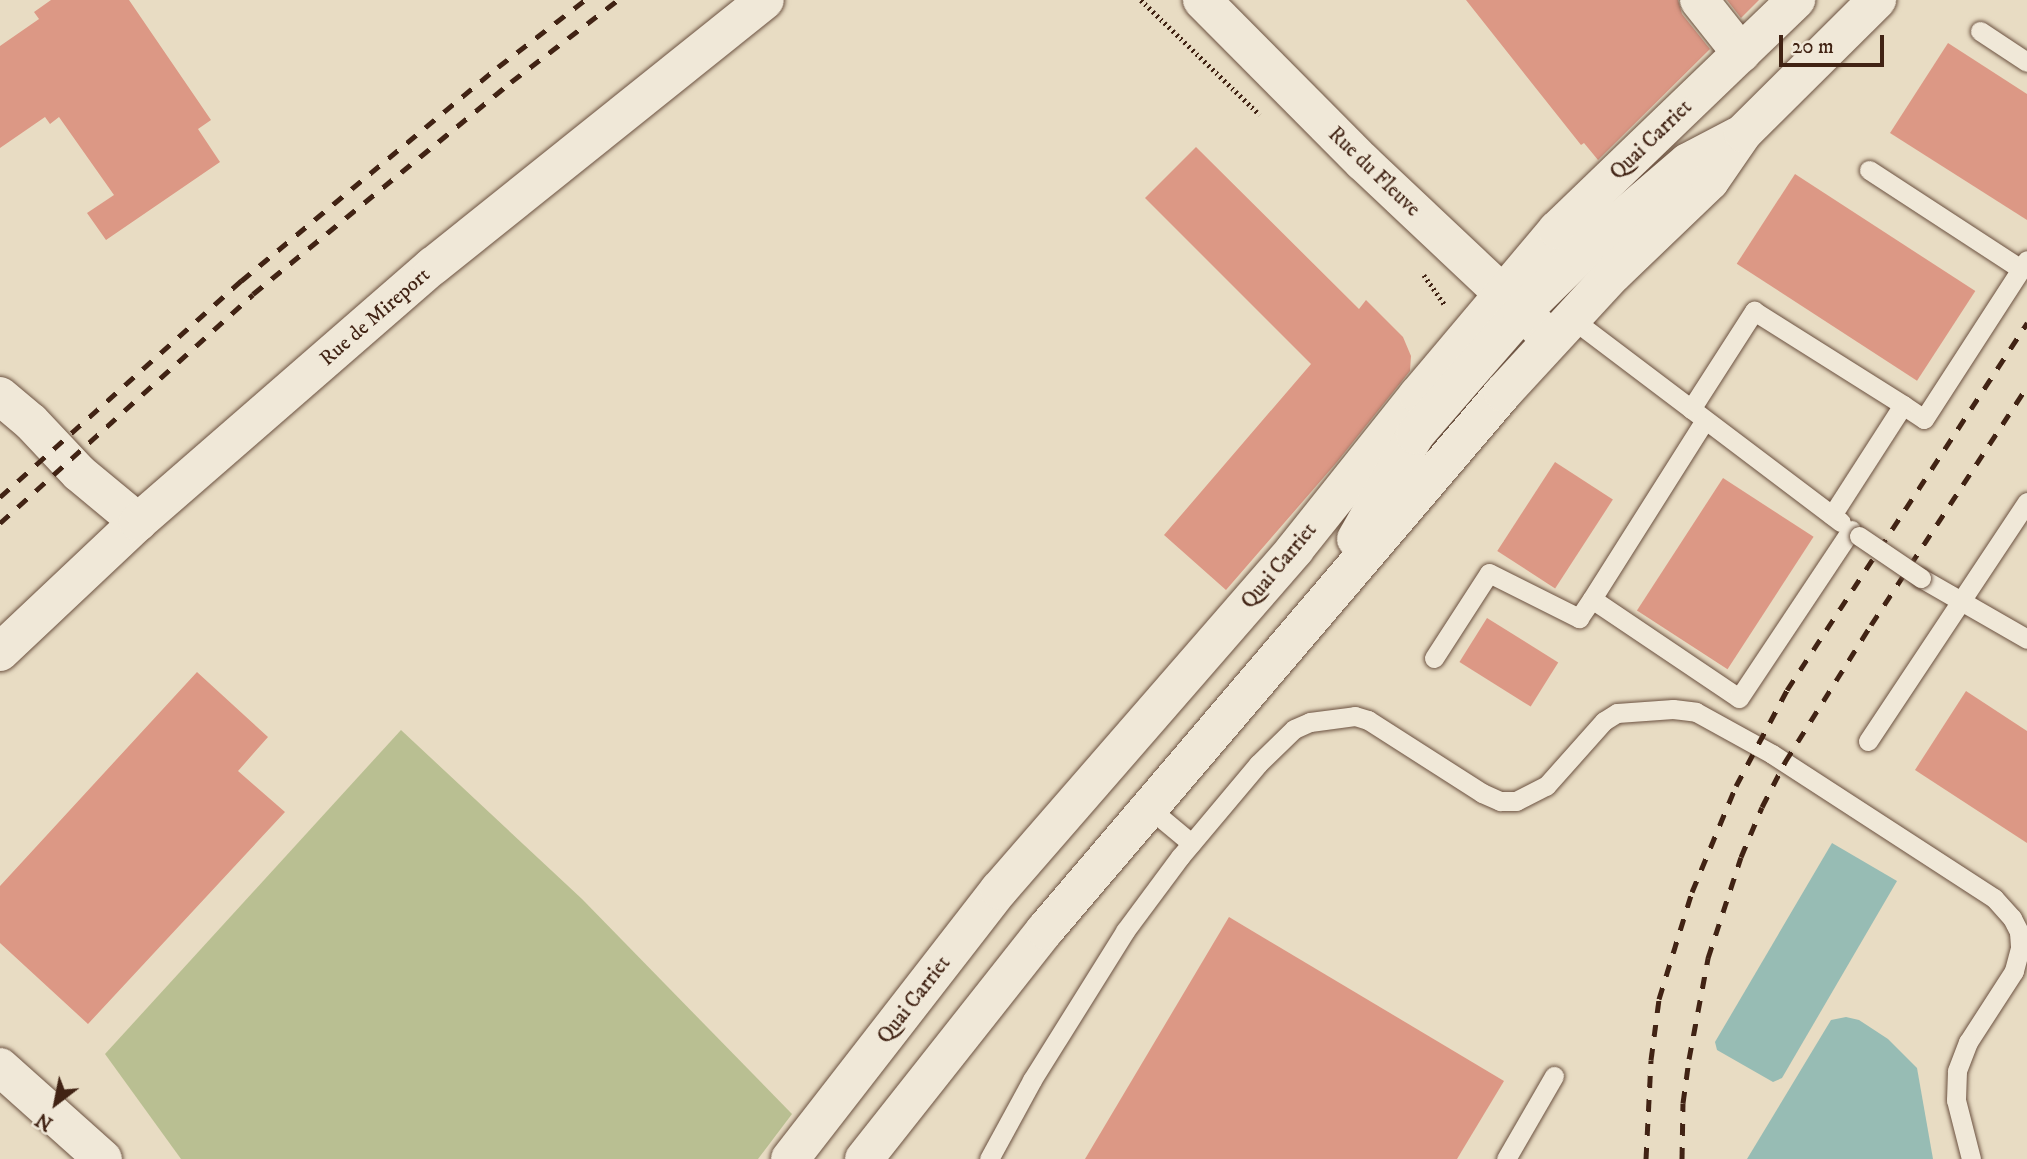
<!DOCTYPE html>
<style>
body{margin:0}
#map{position:relative;width:2027px;height:1159px;overflow:hidden;background:#e8dcc3;font-family:"IM FELL DW Pica",serif}
div>[style]{position:absolute}
.green>*{inset:0;background:#b9bf92}
.water>*{inset:0;background:#97bcb4}
.building>*{inset:0;background:#dc9885;transform-origin:0 0}
.path>*{height:4.5px;margin-top:-2.25px;transform-origin:0;background:repeating-linear-gradient(90deg,#412314 0 2px,transparent 0 5.5px)}
.roads{filter:drop-shadow(0 0 2px #6b5140) drop-shadow(0 0 2px #6b5140)}
.lane>*{height:19px;margin:-9.5px;padding:0 9.5px;transform-origin:9.5px;border-radius:9.5px;background:#f0e8d8}
.street>*{height:38px;margin:-19px;padding:0 19px;transform-origin:19px;border-radius:19px;background:#f0e8d8}
.secondary>*{height:38px;margin:-19px;padding:0 19px;transform-origin:19px;border-radius:19px;background:#f0e8d8}
.rail>*{height:5px;margin-top:-2.5px;transform-origin:0;background:repeating-linear-gradient(90deg,#412314 0 12px,transparent 0 24px)}
.bridges{filter:drop-shadow(0 0 2px #6b5140) drop-shadow(0 0 2px #6b5140)}
.lane-bridge>*{height:19px;margin:-9.5px;padding:0 9.5px;transform-origin:9.5px;border-radius:9.5px;background:#f0e8d8}
span{translate:-50% -50%;white-space:nowrap;text-align:center;line-height:1.15;-webkit-text-stroke:7px #f0e8d8;paint-order:stroke}
.street-label{font-size:21px;color:#412314}
.north{position:absolute;left:21px;top:1068px;width:70px;height:70px;-webkit-text-stroke:5px #f0e8d8;paint-order:stroke;rotate:212deg;font-size:19px;font-weight:700;line-height:28px;text-align:center;color:#412314}
.north::after{content:'';display:block;margin:auto;width:24px;height:32px;background:#412314;clip-path:polygon(50% 0,100% 100%,50% 72%,0 100%)}
.scale{position:absolute;left:1779px;top:35px;width:105px;height:32px;box-sizing:border-box;border:4px solid #412314;border-top:0;padding-left:9px;font-size:21px;line-height:24px;white-space:nowrap;color:#412314;-webkit-text-stroke:5px #f0e8d8;paint-order:stroke}
</style>
<div id="map">
<div class="green">
<i style="clip-path:polygon(401px 730px,582px 899px,792px 1114px,758px 1159px,181px 1159px,105px 1054px)"></i>
</div>
<div class="water">
<i style="clip-path:polygon(1832px 843px,1897px 881px,1782px 1078px,1773px 1082px,1717px 1050px,1715px 1042px)"></i>
<i style="clip-path:polygon(1846px 1017px,1859px 1020px,1888px 1039px,1917px 1068px,1933px 1159px,1747px 1159px,1831px 1020px)"></i>
</div>
<div class="building">
<i style="clip-path:polygon(51px 0,129px 0,211px 120px,198px 129px,220px 162px,106px 240px,87px 213px,114px 195px,59px 117px,50px 124px,45px 117px,0 148px,0 46px,39px 19px,34px 12px)"></i>
<i style="clip-path:polygon(1466px 0,1678px 0,1682px 14px,1710px 49px,1598px 160px,1584px 143px,1581px 145px)"></i>
<i style="clip-path:polygon(1727px 0,1759px 0,1741px 18px)"></i>
<i style="clip-path:polygon(1948px 43px,2027px 94px,2027px 220px,1890px 133px)"></i>
<i style="clip-path:polygon(1196px 147px,1359px 309px,1366px 300px,1403px 337px,1411px 356px,1410px 371px,1337px 462px,1226px 590px,1164px 535px,1311px 364px,1145px 198px)"></i>
<i style="left:1795px;top:174px;width:215px;height:107px;rotate:33deg"></i>
<i style="left:1555px;top:462px;width:69px;height:106px;rotate:33deg"></i>
<i style="left:1723px;top:478px;width:108px;height:158px;rotate:33deg"></i>
<i style="left:1487px;top:618px;width:84px;height:52px;rotate:32deg"></i>
<i style="clip-path:polygon(197px 672px,268px 737px,238px 771px,285px 812px,88px 1024px,0 943px,0 886px)"></i>
<i style="clip-path:polygon(1966px 691px,2027px 731px,2027px 843px,1915px 770px)"></i>
<i style="clip-path:polygon(1229px 917px,1504px 1081px,1457px 1159px,1085px 1159px)"></i>
</div>
<div class="path">
<i style="left:1141px;top:0;width:165px;rotate:44deg"></i>
<i style="left:1424px;top:275px;width:37px;rotate:55deg"></i>
</div>
<div class="roads">
<div class="lane">
<i style="left:1980px;top:31px;width:56px;rotate:33.4deg"></i>
<i style="left:1869px;top:170px;width:181px;rotate:33.1deg"></i>
<i style="left:1571px;top:318px;width:338px;rotate:37.1deg"></i>
<i style="left:1903px;top:405px;width:25px;rotate:34deg"></i>
<i style="left:1924px;top:419px;width:189px;rotate:-57.1deg"></i>
<i style="left:1691px;top:409px;width:117px;rotate:-57.3deg"></i>
<i style="left:1754px;top:311px;width:176px;rotate:32.2deg"></i>
<i style="left:1903px;top:405px;width:131px;rotate:122.8deg"></i>
<i style="left:1705px;top:420px;width:212px;rotate:122.3deg"></i>
<i style="left:1592px;top:599px;width:177px;rotate:34deg"></i>
<i style="left:1739px;top:698px;width:202px;rotate:-56.3deg"></i>
<i style="left:1921px;top:578px;width:122px;rotate:29.9deg"></i>
<i style="left:1434px;top:658px;width:101px;rotate:-57.1deg"></i>
<i style="left:1489px;top:573px;width:101px;rotate:26.6deg"></i>
<i style="left:1579px;top:618px;width:23px;rotate:-56deg"></i>
<i style="left:1868px;top:741px;width:287px;rotate:-56.4deg"></i>
<i style="left:1149px;top:808px;width:55px;rotate:39.8deg"></i>
<i style="left:989px;top:1159px;width:90px;rotate:-61.4deg"></i>
<i style="left:1032px;top:1080px;width:176px;rotate:-58deg"></i>
<i style="left:1125px;top:931px;width:92px;rotate:-53.4deg"></i>
<i style="left:1180px;top:857px;width:121px;rotate:-50deg"></i>
<i style="left:1258px;top:764px;width:50px;rotate:-44.2deg"></i>
<i style="left:1294px;top:729px;width:17px;rotate:-24deg"></i>
<i style="left:1310px;top:722px;width:45px;rotate:-7.6deg"></i>
<i style="left:1355px;top:716px;width:14px;rotate:17deg"></i>
<i style="left:1368px;top:720px;width:135px;rotate:32.6deg"></i>
<i style="left:1482px;top:793px;width:20px;rotate:24deg"></i>
<i style="left:1500px;top:801px;width:16px"></i>
<i style="left:1516px;top:801px;width:34px;rotate:-27deg"></i>
<i style="left:1546px;top:786px;width:87px;rotate:-48.3deg"></i>
<i style="left:1604px;top:721px;width:15px;rotate:-32deg"></i>
<i style="left:1617px;top:713px;width:56px;rotate:-4.1deg"></i>
<i style="left:1673px;top:709px;width:23px;rotate:7deg"></i>
<i style="left:1696px;top:712px;width:87px;rotate:28.9deg"></i>
<i style="left:1772px;top:754px;width:265px;rotate:33deg"></i>
<i style="left:1994px;top:898px;width:27px;rotate:48deg"></i>
<i style="left:2012px;top:918px;width:16px;rotate:63deg"></i>
<i style="left:2019px;top:932px;width:16px;rotate:86deg"></i>
<i style="left:2020px;top:948px;width:24px;rotate:105deg"></i>
<i style="left:2014px;top:971px;width:85px;rotate:122.9deg"></i>
<i style="left:1968px;top:1042px;width:31px;rotate:111deg"></i>
<i style="left:1957px;top:1071px;width:29px;rotate:92deg"></i>
<i style="left:1956px;top:1100px;width:61px;rotate:75.7deg"></i>
<i style="left:1506px;top:1159px;width:96px;rotate:-60deg"></i>
</div>
<div class="street">
<i style="left:1202px;top:0;width:228px;rotate:45.2deg"></i>
<i style="left:1363px;top:162px;width:258px;rotate:43.3deg"></i>
<i style="left:1699px;top:0;width:68px;rotate:51.6deg"></i>
<i style="left:0;top:396px;width:40px;rotate:40deg"></i>
<i style="left:31px;top:422px;width:70px;rotate:46.7deg"></i>
<i style="left:79px;top:473px;width:77px;rotate:39.7deg"></i>
<i style="left:0;top:652px;width:190px;rotate:-43.3deg"></i>
<i style="left:138px;top:522px;width:391px;rotate:-41deg"></i>
<i style="left:433px;top:266px;width:425px;rotate:-38.7deg"></i>
<i style="left:0;top:1067px;width:138px;rotate:41.8deg"></i>
<i style="left:790px;top:1159px;width:341px;rotate:-52.2deg"></i>
<i style="left:999px;top:890px;width:452px;rotate:-49deg"></i>
<i style="left:1295px;top:549px;width:197px;rotate:-51.4deg"></i>
<i style="left:1418px;top:395px;width:216px;rotate:-49.9deg"></i>
<i style="left:1557px;top:230px;width:332px;rotate:-43.9deg"></i>
</div>
<div class="secondary">
<i style="left:1356px;top:539px;width:120px;rotate:-60.4deg"></i>
<i style="left:1415px;top:435px;width:163px;rotate:-49deg"></i>
<i style="left:1522px;top:312px;width:86px;rotate:-44.5deg"></i>
<i style="left:1583px;top:252px;width:138px;rotate:-40.6deg"></i>
<i style="left:1688px;top:162px;width:56px;rotate:-27.5deg"></i>
<i style="left:864px;top:1159px;width:292px;rotate:-51.7deg"></i>
<i style="left:1045px;top:930px;width:706px;rotate:-49.54deg"></i>
<i style="left:1503px;top:393px;width:162px;rotate:-47.3deg"></i>
<i style="left:1613px;top:274px;width:134px;rotate:-43.8deg"></i>
<i style="left:1710px;top:181px;width:58px;rotate:-55.5deg"></i>
<i style="left:1743px;top:133px;width:189px;rotate:-44.8deg"></i>
</div>
</div>
<div class="rail">
<i style="left:0;top:497px;width:324px;rotate:-41.9deg"></i>
<i style="left:241px;top:281px;width:334px;rotate:-39.8deg"></i>
<i style="left:498px;top:67px;width:110px;rotate:-37.6deg"></i>
<i style="left:0;top:523px;width:341px;rotate:-42.1deg"></i>
<i style="left:253px;top:294px;width:334px;rotate:-39.4deg"></i>
<i style="left:511px;top:82px;width:135px;rotate:-37.5deg"></i>
<i style="left:1646px;top:1159px;width:99px;rotate:-87.1deg"></i>
<i style="left:1651px;top:1060px;width:62px;rotate:-82.5deg"></i>
<i style="left:1659px;top:999px;width:112px;rotate:-72.9deg"></i>
<i style="left:1692px;top:892px;width:115px;rotate:-67.5deg"></i>
<i style="left:1736px;top:786px;width:109px;rotate:-62deg"></i>
<i style="left:1787px;top:690px;width:439px;rotate:-56.8deg"></i>
<i style="left:1682px;top:1159px;width:56px;rotate:-89deg"></i>
<i style="left:1683px;top:1103px;width:44px;rotate:-82.2deg"></i>
<i style="left:1689px;top:1059px;width:103px;rotate:-79.3deg"></i>
<i style="left:1708px;top:958px;width:106px;rotate:-71.9deg"></i>
<i style="left:1741px;top:857px;width:54px;rotate:-67.2deg"></i>
<i style="left:1762px;top:807px;width:51px;rotate:-62.9deg"></i>
<i style="left:1785px;top:762px;width:162px;rotate:-57.9deg"></i>
<i style="left:1871px;top:625px;width:285px;rotate:-56.8deg"></i>
</div>
<div class="bridges">
<div class="lane-bridge">
<i style="left:1859px;top:536px;width:75px;rotate:34.1deg"></i>
</div>
</div>
<div class="street-label">
<span style="left:1651px;top:140px;rotate:-44deg">Quai Carriet</span>
<span style="left:1374px;top:172px;rotate:44deg">Rue du Fleuve</span>
<span style="left:375px;top:317px;rotate:-41deg">Rue de Mireport</span>
<span style="left:1279px;top:566px;rotate:-50deg">Quai Carriet</span>
<span style="left:914px;top:1000px;rotate:-52deg">Quai Carriet</span>
</div>
<div class="north">N</div>
<div class="scale">20 m</div>
</div>
